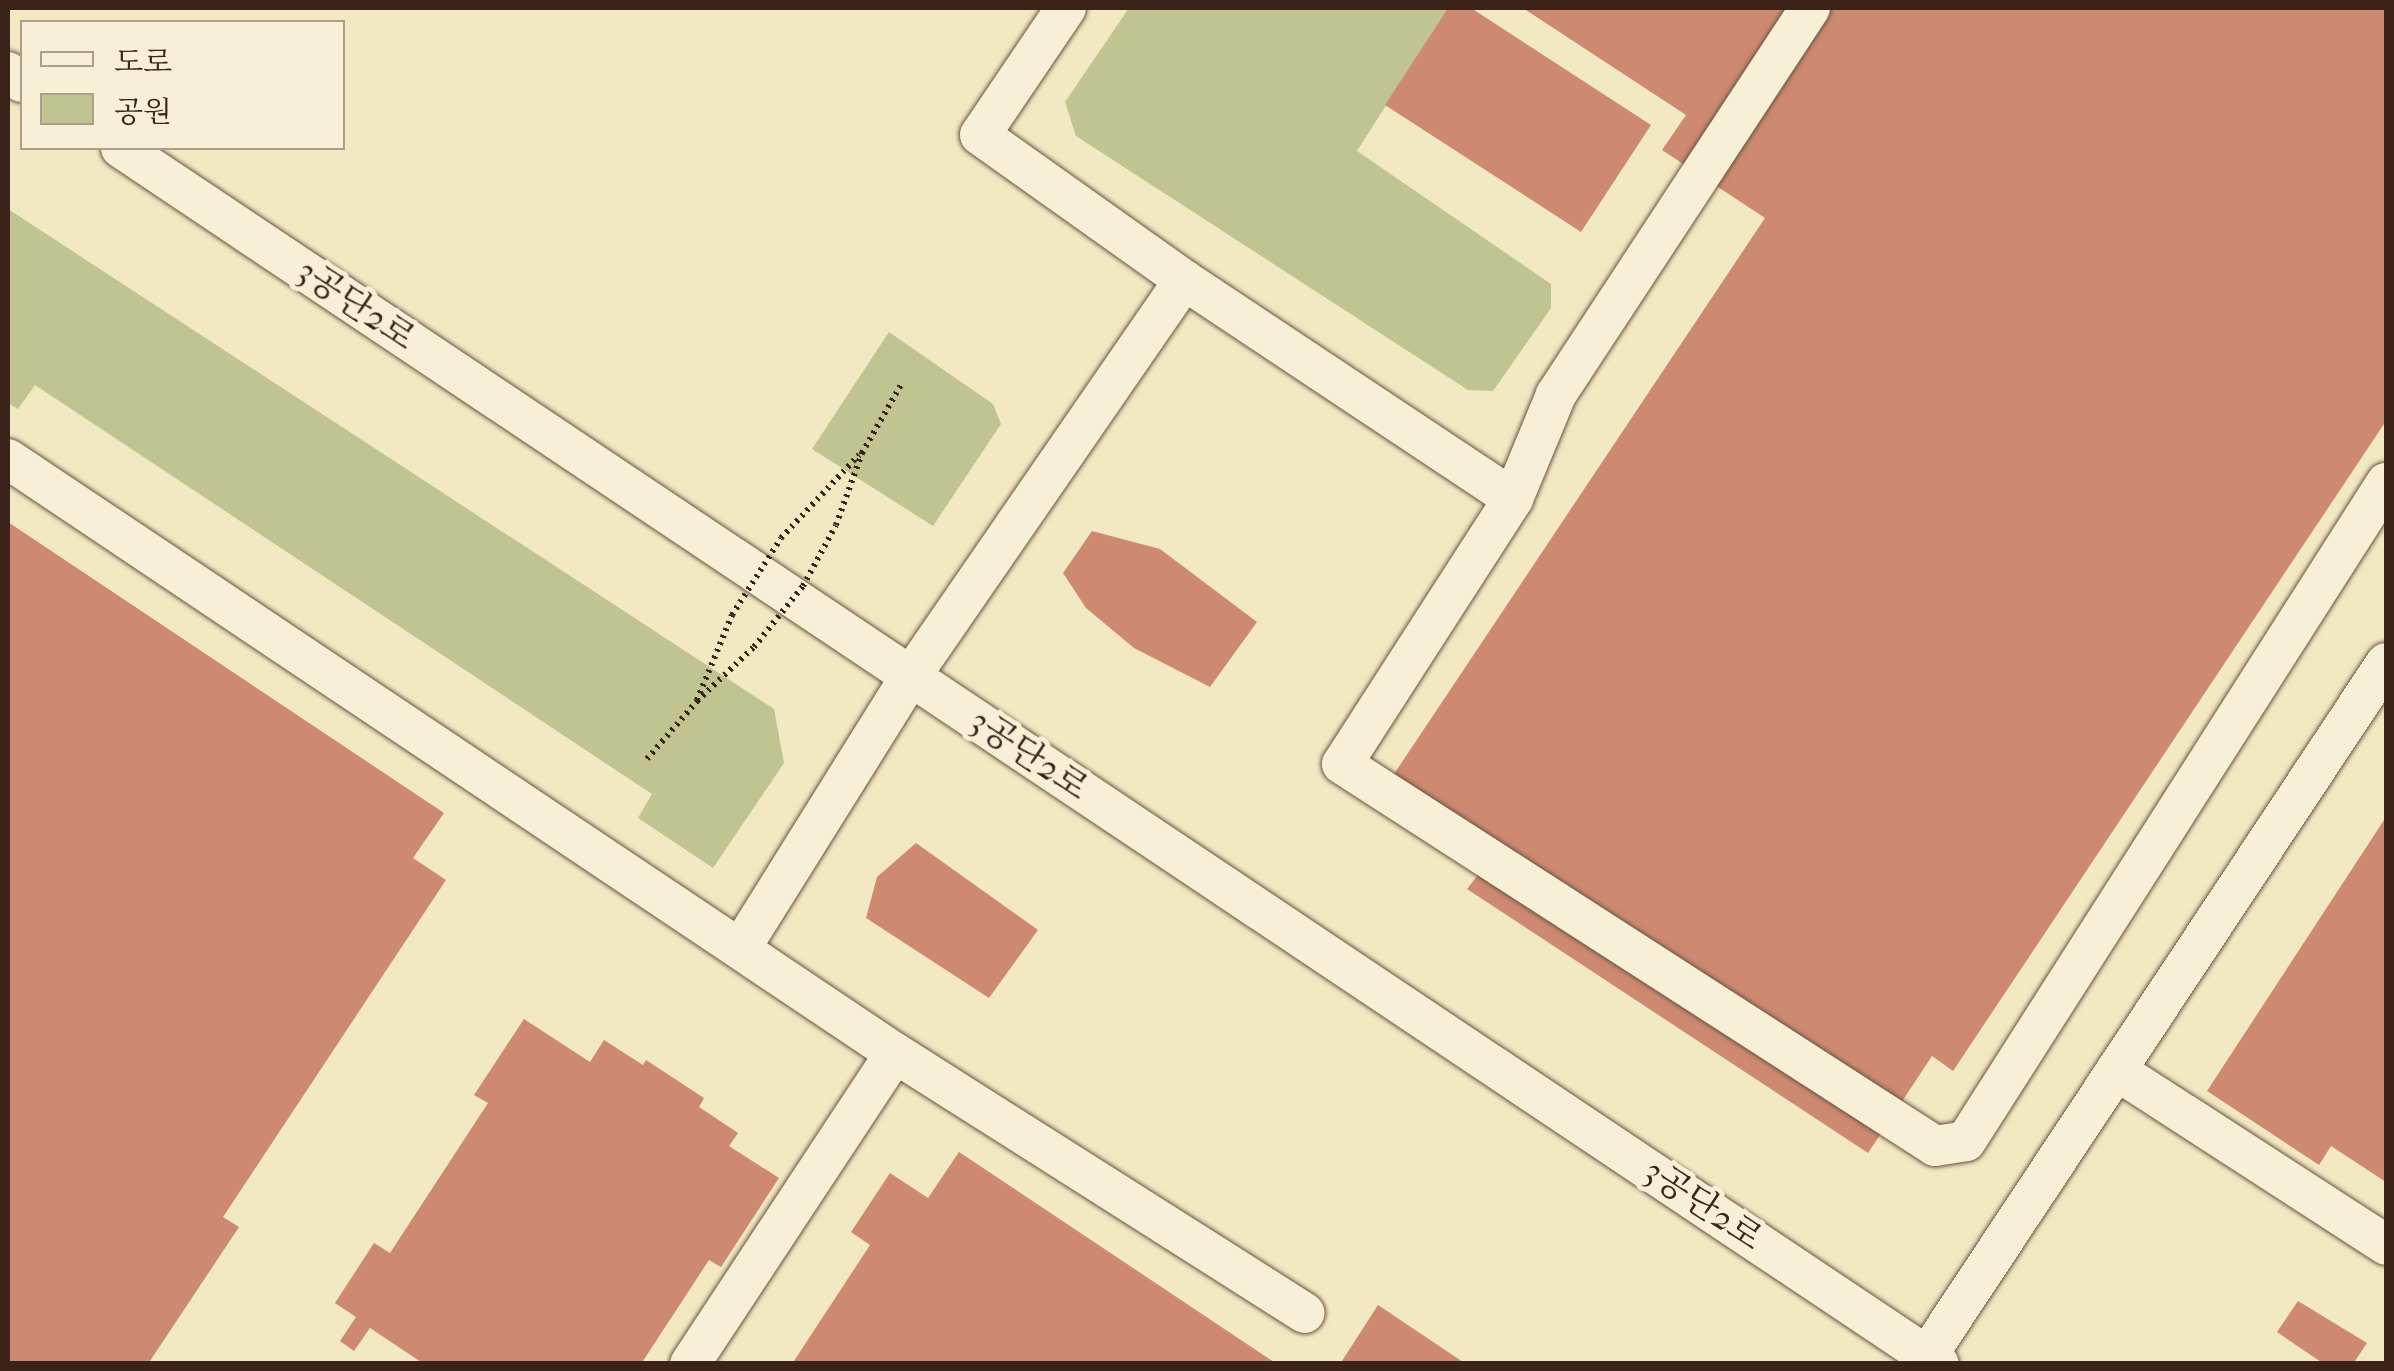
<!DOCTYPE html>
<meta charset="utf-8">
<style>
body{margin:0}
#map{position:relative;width:2394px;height:1371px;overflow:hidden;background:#f2e8c2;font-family:"IM FELL French Canon","Noto Serif KR",serif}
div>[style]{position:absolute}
.green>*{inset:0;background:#bfc490}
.building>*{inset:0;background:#ce8a70}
.path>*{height:6px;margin-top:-3px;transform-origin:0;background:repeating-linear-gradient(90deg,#3b231a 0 2.5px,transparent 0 7.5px)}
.roads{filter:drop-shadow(0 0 2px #695444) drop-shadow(0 0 2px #695444)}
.minor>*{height:40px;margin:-20px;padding:0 20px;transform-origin:20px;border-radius:20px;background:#f7f0d7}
.path-bridge>*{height:6px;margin-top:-3px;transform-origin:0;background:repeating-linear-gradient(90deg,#3b231a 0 2.5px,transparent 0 7.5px)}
span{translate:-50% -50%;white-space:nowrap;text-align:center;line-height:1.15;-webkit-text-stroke:10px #f7f0d7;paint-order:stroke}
.street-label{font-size:35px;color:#3b231a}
.frame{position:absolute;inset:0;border:10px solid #3b231a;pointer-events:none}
.legend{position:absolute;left:20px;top:20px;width:325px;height:130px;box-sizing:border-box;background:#f7f0d7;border:2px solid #ac9e8b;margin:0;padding:12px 18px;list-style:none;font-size:30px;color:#3b231a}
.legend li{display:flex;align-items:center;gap:20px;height:50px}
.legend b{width:50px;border:2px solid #ac9e8b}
</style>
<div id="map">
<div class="green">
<i style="clip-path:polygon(1129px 8px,1448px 8px,1357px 151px,1551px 284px,1551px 308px,1493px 391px,1468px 390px,1076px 136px,1065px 102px)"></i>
<i style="clip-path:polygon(8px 209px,774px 709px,784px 763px,713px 868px,638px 818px,652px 794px,35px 385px,18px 409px,8px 403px)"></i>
<i style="clip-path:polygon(889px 332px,993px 404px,1001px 424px,933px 526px,812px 449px)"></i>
</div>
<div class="building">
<i style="clip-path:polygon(1448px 8px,1471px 8px,1651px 125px,1581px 232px,1385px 105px)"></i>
<i style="clip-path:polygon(1523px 8px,2386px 8px,2386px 421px,1953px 1071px,1932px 1056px,1868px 1153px,1467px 889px,1482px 870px,1394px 774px,1765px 218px,1662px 150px,1686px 115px)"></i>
<i style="clip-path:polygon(8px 522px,444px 813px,413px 858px,446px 880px,223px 1217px,239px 1227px,148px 1364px,8px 1364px)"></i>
<i style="clip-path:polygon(1092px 531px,1160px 549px,1257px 622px,1210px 687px,1134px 648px,1086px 608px,1063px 573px)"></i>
<i style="clip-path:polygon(2386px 817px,2386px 1182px,2331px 1146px,2319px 1165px,2207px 1091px)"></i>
<i style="clip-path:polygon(916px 843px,1038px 930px,989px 998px,866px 918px,877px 877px)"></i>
<i style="clip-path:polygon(524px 1019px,590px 1062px,604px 1040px,643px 1065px,646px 1060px,704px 1098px,699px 1107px,738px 1133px,729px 1146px,779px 1178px,721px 1267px,709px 1260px,641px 1364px,424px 1364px,370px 1328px,354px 1351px,340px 1341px,356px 1317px,335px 1303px,374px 1243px,390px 1253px,488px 1103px,474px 1095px)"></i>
<i style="clip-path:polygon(959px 1152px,1277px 1364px,792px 1364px,870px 1245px,851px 1232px,890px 1173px,928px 1198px)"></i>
<i style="clip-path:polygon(2298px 1301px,2367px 1343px,2353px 1364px,2324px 1364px,2277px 1332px)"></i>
<i style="clip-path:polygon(1378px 1305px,1466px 1364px,1340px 1364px)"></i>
</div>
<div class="path">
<i style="left:862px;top:453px;width:78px;rotate:-60.2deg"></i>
<i style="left:647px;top:759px;width:77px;rotate:-49.2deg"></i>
</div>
<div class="roads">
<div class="minor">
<i style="left:1066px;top:8px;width:153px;rotate:124.1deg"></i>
<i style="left:980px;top:135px;width:250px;rotate:35.4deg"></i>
<i style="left:1184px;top:280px;width:395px;rotate:33.6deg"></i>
<i style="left:1810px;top:8px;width:463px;rotate:123.3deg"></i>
<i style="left:1556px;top:395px;width:113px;rotate:112.5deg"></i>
<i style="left:1513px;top:499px;width:315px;rotate:122.8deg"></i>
<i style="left:1342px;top:764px;width:705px;rotate:32.79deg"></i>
<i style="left:1935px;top:1146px;width:31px;rotate:-9deg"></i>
<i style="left:1966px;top:1141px;width:781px;rotate:-57.45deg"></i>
<i style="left:8px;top:72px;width:17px;rotate:36deg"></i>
<i style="left:121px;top:148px;width:2187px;rotate:33.78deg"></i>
<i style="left:8px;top:459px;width:1068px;rotate:33.81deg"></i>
<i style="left:895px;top:1053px;width:485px;rotate:32.4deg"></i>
<i style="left:742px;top:946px;width:319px;rotate:-58deg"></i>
<i style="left:911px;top:676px;width:481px;rotate:-55.4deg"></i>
<i style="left:2116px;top:1070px;width:322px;rotate:32.9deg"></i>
<i style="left:1927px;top:1356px;width:831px;rotate:-56.48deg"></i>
<i style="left:690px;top:1364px;width:372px;rotate:-56.6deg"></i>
</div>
</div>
<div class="path-bridge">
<i style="left:697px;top:700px;width:92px;rotate:-67.6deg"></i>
<i style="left:732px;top:615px;width:91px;rotate:-57.5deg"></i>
<i style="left:781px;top:538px;width:114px;rotate:-46.8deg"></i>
<i style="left:697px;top:701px;width:79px;rotate:-43.5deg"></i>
<i style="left:754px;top:647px;width:78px;rotate:-51.2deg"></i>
<i style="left:803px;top:586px;width:69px;rotate:-61.6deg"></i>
<i style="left:836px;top:525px;width:77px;rotate:-70.1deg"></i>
</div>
<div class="street-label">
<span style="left:356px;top:305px;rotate:34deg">3공단2로</span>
<span style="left:1029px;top:755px;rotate:34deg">3공단2로</span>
<span style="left:1703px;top:1205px;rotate:34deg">3공단2로</span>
</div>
<div class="frame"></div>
<ul class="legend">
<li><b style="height:12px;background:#f7f0d7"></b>도로</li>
<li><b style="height:28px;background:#bfc490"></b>공원</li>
</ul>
</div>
